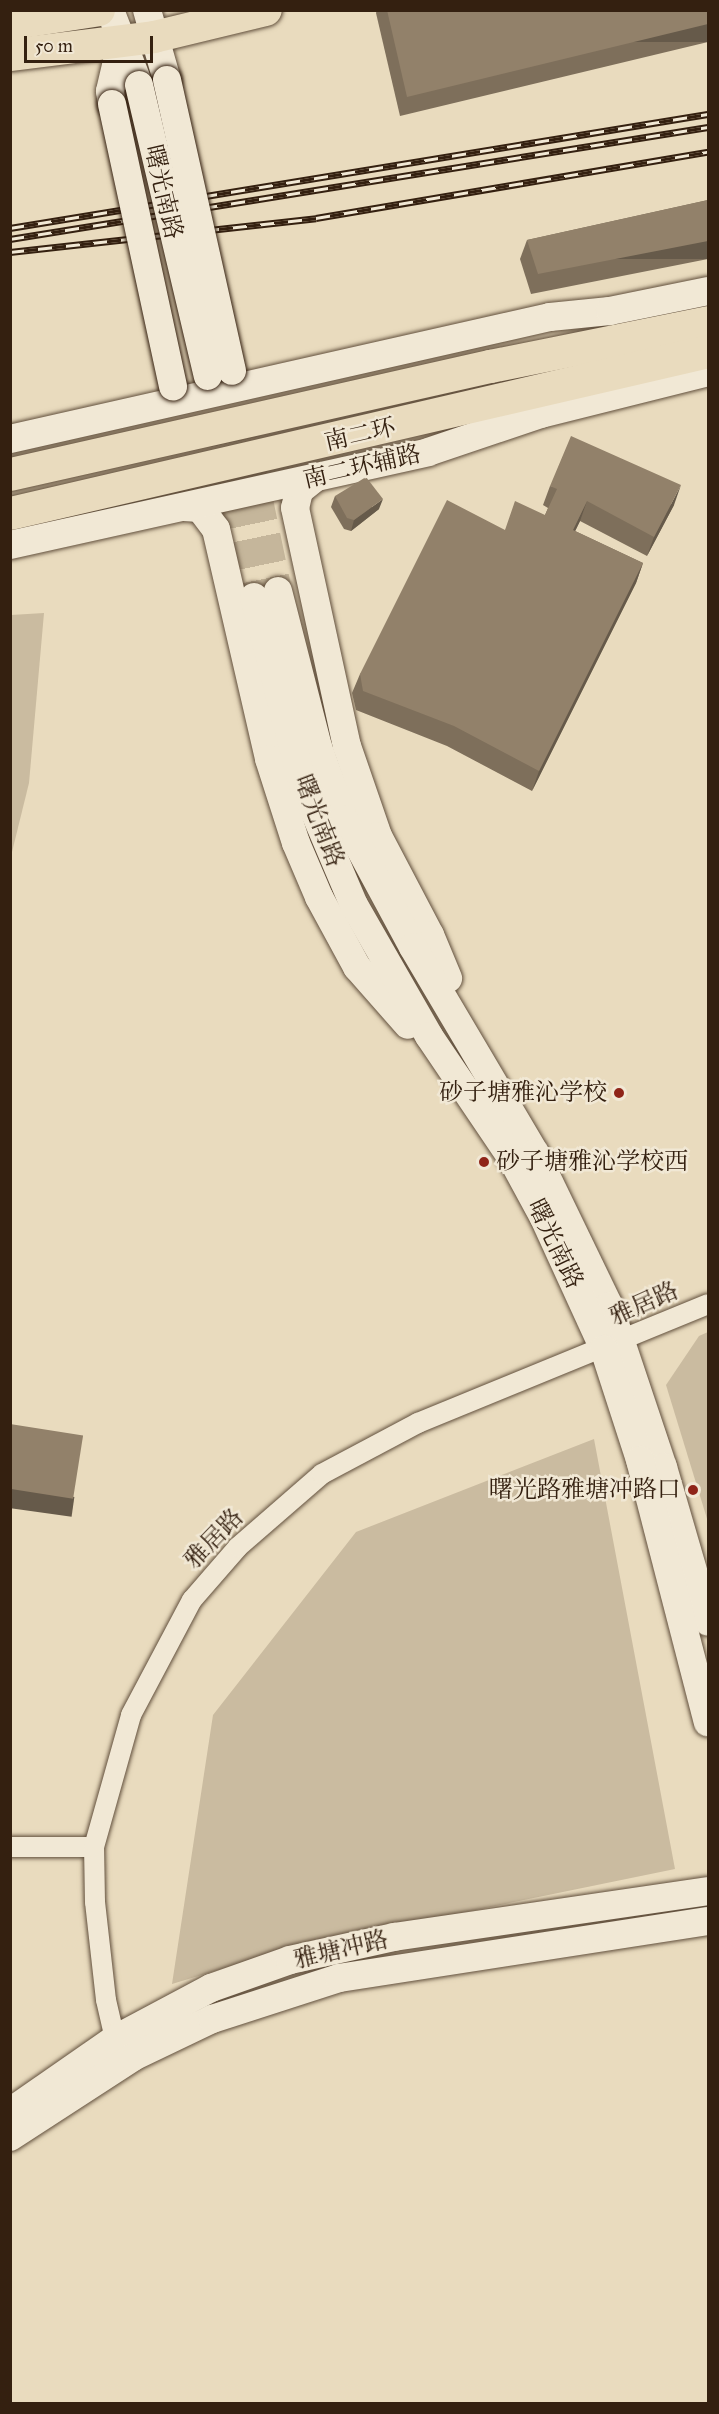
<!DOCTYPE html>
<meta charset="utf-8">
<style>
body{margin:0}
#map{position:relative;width:719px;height:2414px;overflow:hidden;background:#e9dbbe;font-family:"IM FELL Great Primer","Noto Serif SC",serif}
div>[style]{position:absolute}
.green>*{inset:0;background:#cabba0}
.secondary-tunnel>*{height:28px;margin-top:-14px;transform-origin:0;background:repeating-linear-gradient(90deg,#c5b69b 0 28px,transparent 0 42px)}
.roads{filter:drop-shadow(0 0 2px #614f3c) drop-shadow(0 0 2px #614f3c)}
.street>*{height:20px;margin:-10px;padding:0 10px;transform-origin:10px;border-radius:10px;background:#f1e8d5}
.secondary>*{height:28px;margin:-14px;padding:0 14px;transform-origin:14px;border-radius:14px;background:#f1e8d5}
.primary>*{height:32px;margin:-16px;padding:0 16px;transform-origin:16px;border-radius:16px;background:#e9dbbe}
.highway>*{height:33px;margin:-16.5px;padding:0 16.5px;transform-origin:16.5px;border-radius:16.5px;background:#e9dbbe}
.rail>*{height:7px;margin-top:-3.5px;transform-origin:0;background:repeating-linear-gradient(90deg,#f1e8d5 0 14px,#342010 0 28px);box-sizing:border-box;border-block:2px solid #342010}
.bridges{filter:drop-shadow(0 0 2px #342010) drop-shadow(0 0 2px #342010)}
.secondary-bridge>*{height:28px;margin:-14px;padding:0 14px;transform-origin:14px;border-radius:14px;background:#f1e8d5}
.wall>*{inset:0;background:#7e6f5b}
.shaded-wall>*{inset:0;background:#665a4a;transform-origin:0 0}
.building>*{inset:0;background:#92816a;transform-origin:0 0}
.dots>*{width:16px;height:16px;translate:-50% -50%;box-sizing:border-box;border:3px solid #f1e8d5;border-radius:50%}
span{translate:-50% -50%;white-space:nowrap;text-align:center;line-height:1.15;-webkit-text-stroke:5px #f1e8d5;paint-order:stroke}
.street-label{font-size:24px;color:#342010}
.poi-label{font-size:24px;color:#342010}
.right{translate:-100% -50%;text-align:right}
.left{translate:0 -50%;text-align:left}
.frame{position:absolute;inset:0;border:12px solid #342010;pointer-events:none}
.scale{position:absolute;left:24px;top:36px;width:129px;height:27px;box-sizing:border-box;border:3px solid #342010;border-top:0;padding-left:8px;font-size:18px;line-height:21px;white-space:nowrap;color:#342010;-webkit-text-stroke:4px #f1e8d5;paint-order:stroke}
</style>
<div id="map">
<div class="green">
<i style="clip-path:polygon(44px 613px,29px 783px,11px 856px,11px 615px)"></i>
<i style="clip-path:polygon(708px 1332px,708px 1522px,666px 1385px,699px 1336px)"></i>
<i style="clip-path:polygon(594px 1439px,675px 1869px,291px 1948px,172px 1984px,213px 1715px,356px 1532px)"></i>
</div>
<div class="secondary-tunnel">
<i style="left:232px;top:371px;width:225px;rotate:78.2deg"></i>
<i style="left:208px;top:376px;width:226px;rotate:78.2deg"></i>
</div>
<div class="roads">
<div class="street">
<i style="left:10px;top:1847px;width:84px"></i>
<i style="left:123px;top:2047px;width:11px;rotate:-135deg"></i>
<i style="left:115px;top:2039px;width:40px;rotate:-103deg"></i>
<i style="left:106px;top:2000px;width:99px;rotate:-96.4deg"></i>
<i style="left:95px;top:1902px;width:55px;rotate:-91deg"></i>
<i style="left:94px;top:1847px;width:137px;rotate:-74.3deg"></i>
<i style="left:131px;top:1715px;width:130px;rotate:-62.1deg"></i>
<i style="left:192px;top:1600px;width:70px;rotate:-49deg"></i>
<i style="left:238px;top:1547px;width:111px;rotate:-41deg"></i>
<i style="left:322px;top:1474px;width:109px;rotate:-28deg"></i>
<i style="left:418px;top:1423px;width:313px;rotate:-22.3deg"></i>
</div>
<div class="secondary">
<i style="left:110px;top:10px;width:80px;rotate:68.9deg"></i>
<i style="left:147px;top:10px;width:73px;rotate:74.1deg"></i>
<i style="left:112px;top:104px;width:13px;rotate:-99deg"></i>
<i style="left:110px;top:91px;width:52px;rotate:-76.8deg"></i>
<i style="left:10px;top:439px;width:554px;rotate:-12.73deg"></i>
<i style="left:550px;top:317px;width:60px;rotate:-5.7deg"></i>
<i style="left:610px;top:311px;width:100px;rotate:-11.5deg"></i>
<i style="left:316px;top:477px;width:22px;rotate:141deg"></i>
<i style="left:299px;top:491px;width:17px;rotate:103deg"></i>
<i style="left:295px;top:508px;width:244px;rotate:77.7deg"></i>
<i style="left:347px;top:746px;width:95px;rotate:71deg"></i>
<i style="left:378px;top:836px;width:112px;rotate:62.3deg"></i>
<i style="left:430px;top:935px;width:47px;rotate:67.3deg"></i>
<i style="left:184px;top:507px;width:16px;rotate:4deg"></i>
<i style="left:200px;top:508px;width:26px;rotate:53deg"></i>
<i style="left:216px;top:529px;width:236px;rotate:77deg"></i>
<i style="left:269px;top:759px;width:88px;rotate:72.2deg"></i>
<i style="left:296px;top:843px;width:59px;rotate:66.9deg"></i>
<i style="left:319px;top:897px;width:80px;rotate:61.5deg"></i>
<i style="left:357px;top:967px;width:77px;rotate:48.7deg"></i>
<i style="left:10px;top:545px;width:428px;rotate:-12.5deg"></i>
<i style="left:428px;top:452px;width:119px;rotate:-18.6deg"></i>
<i style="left:541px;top:414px;width:172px;rotate:-14.1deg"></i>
<i style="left:278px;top:591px;width:161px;rotate:75.6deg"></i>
<i style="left:318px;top:747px;width:77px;rotate:70.1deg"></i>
<i style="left:344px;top:819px;width:145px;rotate:61.7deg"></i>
<i style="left:413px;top:947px;width:239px;rotate:59.4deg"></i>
<i style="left:535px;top:1153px;width:170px;rotate:64.2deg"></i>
<i style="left:609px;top:1306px;width:170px;rotate:71.5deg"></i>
<i style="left:663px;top:1467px;width:161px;rotate:73.8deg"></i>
<i style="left:254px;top:597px;width:194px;rotate:75.4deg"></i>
<i style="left:303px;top:785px;width:130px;rotate:67deg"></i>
<i style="left:354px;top:905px;width:151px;rotate:60.2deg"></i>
<i style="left:429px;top:1036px;width:146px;rotate:55.9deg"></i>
<i style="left:511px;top:1157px;width:69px;rotate:61.6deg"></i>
<i style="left:544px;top:1218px;width:144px;rotate:65.4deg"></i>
<i style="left:604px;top:1349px;width:117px;rotate:72deg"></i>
<i style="left:640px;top:1460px;width:271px;rotate:75.5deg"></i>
<i style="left:10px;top:2112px;width:128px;rotate:-34.8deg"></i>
<i style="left:115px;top:2039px;width:109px;rotate:-28deg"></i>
<i style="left:211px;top:1988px;width:84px;rotate:-19.5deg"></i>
<i style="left:290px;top:1960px;width:107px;rotate:-12.5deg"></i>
<i style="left:394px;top:1937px;width:317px;rotate:-8.3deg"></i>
<i style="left:10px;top:2137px;width:147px;rotate:-33deg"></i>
<i style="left:133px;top:2057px;width:88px;rotate:-25.7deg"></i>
<i style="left:212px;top:2019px;width:133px;rotate:-17.9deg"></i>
<i style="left:339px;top:1978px;width:373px;rotate:-8.8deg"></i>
</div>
<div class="primary">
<i style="left:10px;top:24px;width:90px;rotate:-8.9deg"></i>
<i style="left:10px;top:55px;width:145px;rotate:-7.1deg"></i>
<i style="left:154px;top:37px;width:115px;rotate:-13.6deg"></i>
</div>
<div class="highway">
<i style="left:10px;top:474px;width:492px;rotate:-12.7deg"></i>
<i style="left:490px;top:366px;width:222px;rotate:-11.4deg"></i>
<i style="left:10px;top:513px;width:717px;rotate:-13.07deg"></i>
</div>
</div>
<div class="rail">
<i style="left:10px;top:228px;width:707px;rotate:-9.28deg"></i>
<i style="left:10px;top:239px;width:707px;rotate:-9.12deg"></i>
<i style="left:10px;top:252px;width:308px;rotate:-6.3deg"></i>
<i style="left:316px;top:218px;width:398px;rotate:-9.6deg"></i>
</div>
<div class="bridges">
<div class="secondary-bridge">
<i style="left:167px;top:80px;width:298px;rotate:77.4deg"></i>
<i style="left:139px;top:85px;width:299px;rotate:76.7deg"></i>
<i style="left:112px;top:104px;width:289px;rotate:77.8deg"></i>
</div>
</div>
<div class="wall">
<i style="clip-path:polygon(377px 10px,708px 10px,708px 42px,400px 116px,376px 13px)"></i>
<i style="clip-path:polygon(708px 200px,708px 259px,531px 294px,520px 259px,527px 240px)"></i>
<i style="clip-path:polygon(550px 486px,674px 505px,647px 556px,580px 521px,575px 531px,643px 563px,636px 583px,532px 791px,447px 746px,356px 710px,352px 693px,360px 674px,505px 530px,545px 515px,548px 508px,543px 505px)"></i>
<i style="clip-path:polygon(335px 496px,379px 509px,351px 531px,344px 529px,331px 507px)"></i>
</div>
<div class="shaded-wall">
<i style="left:708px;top:24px;width:18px;height:310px;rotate:90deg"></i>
<i style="left:708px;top:241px;width:18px;height:173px;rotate:90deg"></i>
<i style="clip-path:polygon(681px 485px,674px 505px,647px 556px,654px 537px)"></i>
<i style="clip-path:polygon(383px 499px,379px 509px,351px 531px,354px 520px)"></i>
<i style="clip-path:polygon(587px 501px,580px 521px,566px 550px,573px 530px)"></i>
<i style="clip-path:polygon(643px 563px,636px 583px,532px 791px,539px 771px)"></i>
<i style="left:10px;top:1488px;width:65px;height:20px;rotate:8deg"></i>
</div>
<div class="building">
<i style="clip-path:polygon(387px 10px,708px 10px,708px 24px,407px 97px)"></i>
<i style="clip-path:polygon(708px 200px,708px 241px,538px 274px,527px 240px)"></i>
<i style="clip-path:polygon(571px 436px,681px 485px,654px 537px,587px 501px,573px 530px,643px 563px,539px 771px,454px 726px,363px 691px,360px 674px,447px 500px,505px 530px,515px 501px,545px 515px,557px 489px,550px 486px)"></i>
<i style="clip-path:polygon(366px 477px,383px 499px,354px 520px,347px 518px,335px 496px)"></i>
<i style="left:10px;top:1424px;width:74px;height:64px;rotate:9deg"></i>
</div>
<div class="dots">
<i style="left:619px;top:1093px;background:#8f2418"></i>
<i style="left:484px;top:1162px;background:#8f2418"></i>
<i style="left:693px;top:1490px;background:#8f2418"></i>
</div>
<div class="street-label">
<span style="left:163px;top:192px;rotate:77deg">曙光南路</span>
<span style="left:360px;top:435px;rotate:-13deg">南二环</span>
<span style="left:362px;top:467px;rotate:-13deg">南二环辅路</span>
<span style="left:319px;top:821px;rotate:69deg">曙光南路</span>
<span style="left:555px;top:1244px;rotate:64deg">曙光南路</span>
<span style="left:644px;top:1304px;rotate:-24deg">雅居路</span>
<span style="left:214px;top:1539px;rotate:-46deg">雅居路</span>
<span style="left:341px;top:1950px;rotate:-13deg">雅塘冲路</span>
</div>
<div class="poi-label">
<span class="right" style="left:607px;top:1093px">砂子塘雅沁学校</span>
<span class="left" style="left:496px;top:1162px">砂子塘雅沁学校西</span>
<span class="right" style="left:681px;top:1490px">曙光路雅塘冲路口</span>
</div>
<div class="frame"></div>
<div class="scale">50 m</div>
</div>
